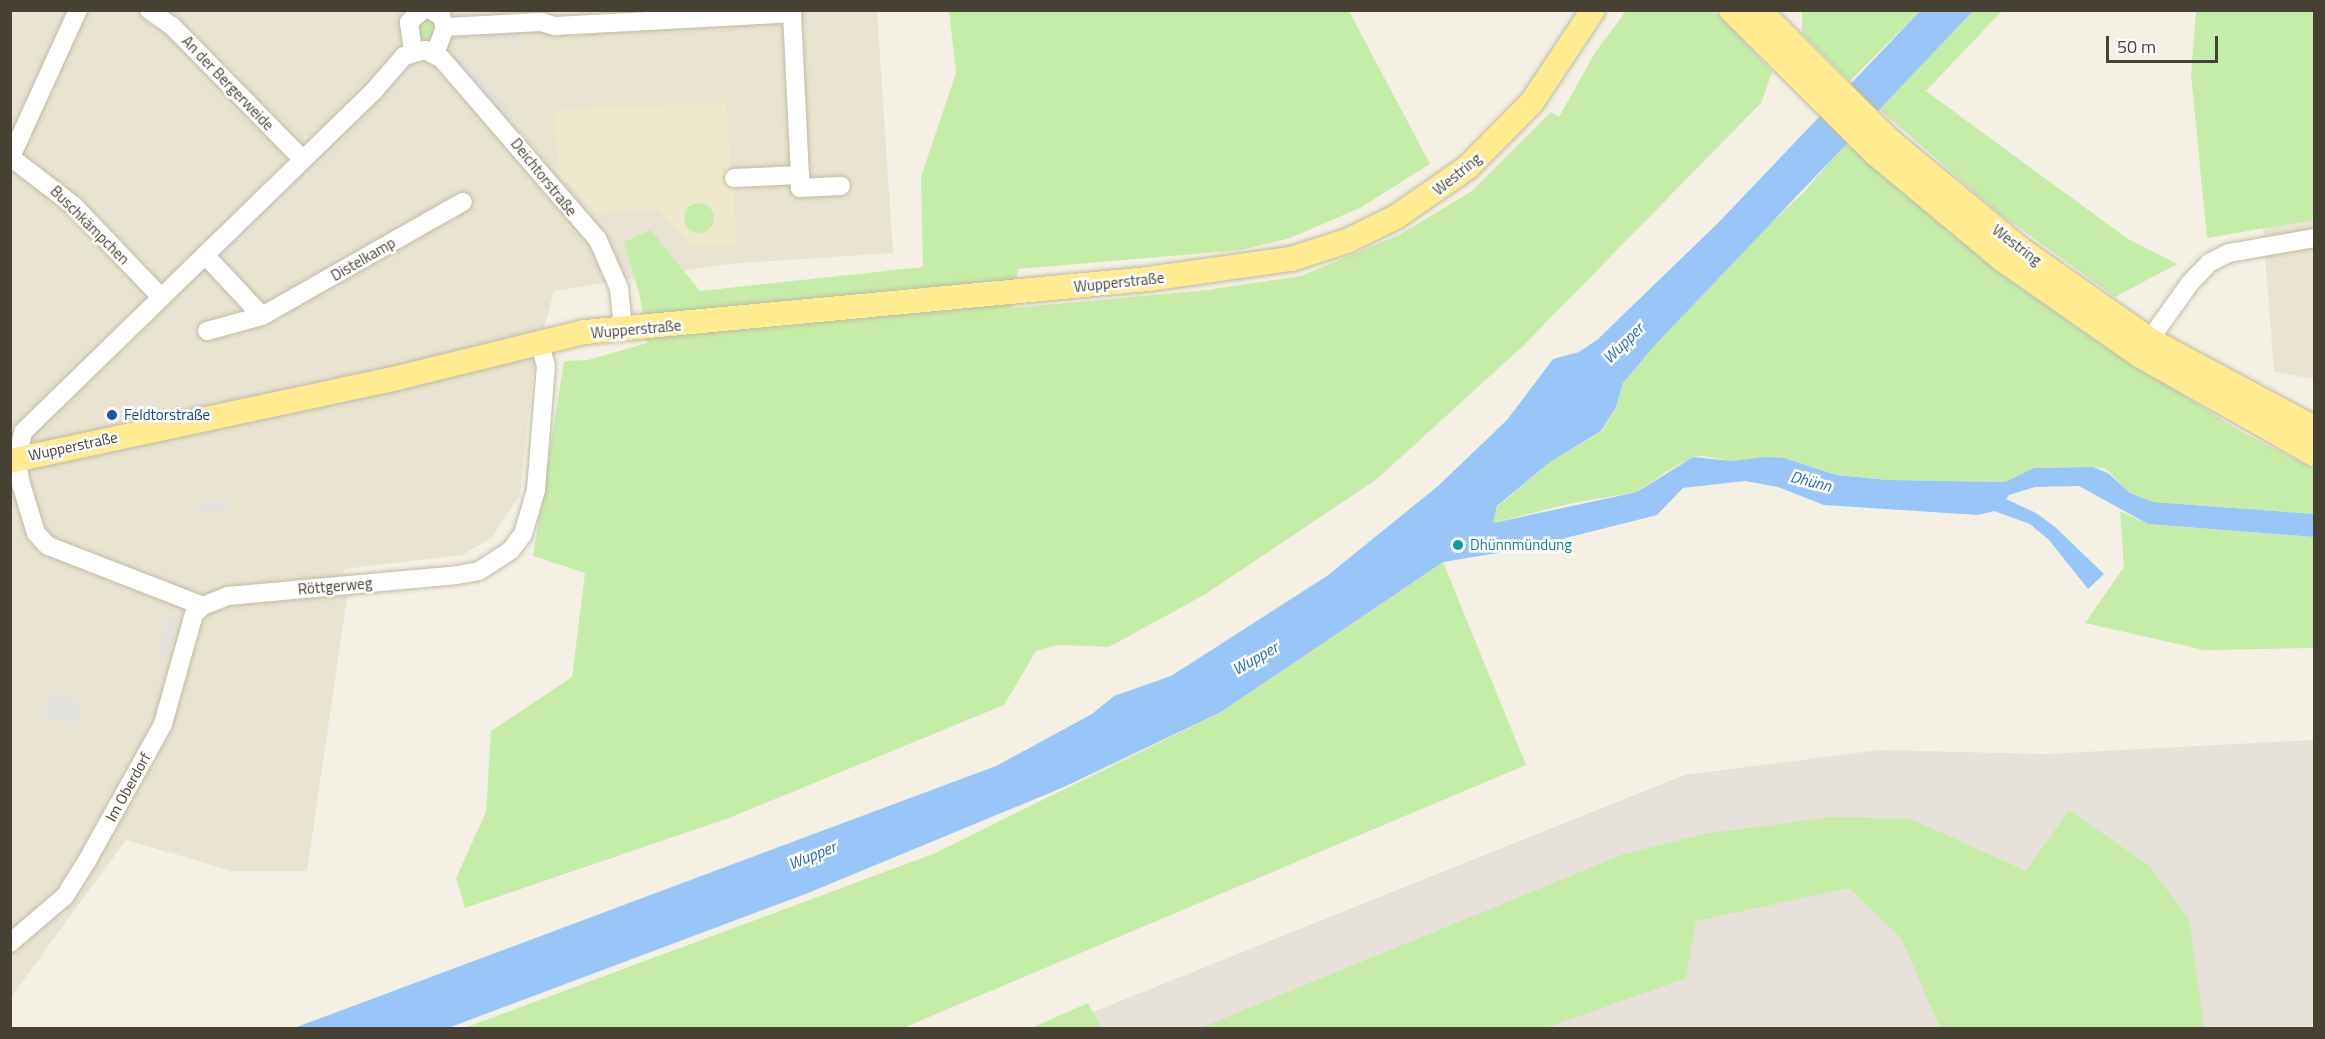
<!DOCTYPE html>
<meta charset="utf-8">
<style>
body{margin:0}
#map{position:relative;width:2325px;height:1039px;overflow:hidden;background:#f4f1e4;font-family:"Titillium Web",sans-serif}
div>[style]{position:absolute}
.residential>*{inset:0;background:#e8e4d1}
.industrial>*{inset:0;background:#e6e1d9}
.education>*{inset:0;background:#efe9cc}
.green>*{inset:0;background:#c6eda8}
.round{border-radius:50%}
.parking>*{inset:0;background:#e4e2dd;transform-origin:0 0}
.water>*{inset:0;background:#99c6f8}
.roads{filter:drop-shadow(0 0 2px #c0baa5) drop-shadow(0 0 2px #c0baa5)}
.minor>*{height:18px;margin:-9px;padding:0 9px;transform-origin:9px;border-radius:9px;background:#fff}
.major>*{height:24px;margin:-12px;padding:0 12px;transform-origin:12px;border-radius:12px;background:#ffec91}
.dots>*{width:16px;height:16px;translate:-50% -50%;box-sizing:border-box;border:3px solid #fff;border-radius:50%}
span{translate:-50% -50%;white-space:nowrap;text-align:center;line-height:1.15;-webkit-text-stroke:5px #fff;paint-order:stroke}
.street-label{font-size:15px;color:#464133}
.transit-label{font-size:15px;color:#164399}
.left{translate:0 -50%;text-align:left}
.culture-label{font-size:15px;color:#0d838f}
.water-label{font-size:16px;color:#216abd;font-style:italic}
.frame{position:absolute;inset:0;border:12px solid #464133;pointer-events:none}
.scale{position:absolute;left:2106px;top:36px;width:112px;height:27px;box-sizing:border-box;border:3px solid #464133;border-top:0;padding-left:8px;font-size:18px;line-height:21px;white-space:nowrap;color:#464133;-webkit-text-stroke:4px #fff;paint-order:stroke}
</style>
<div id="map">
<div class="residential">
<i style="clip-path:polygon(11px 11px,877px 11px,893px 253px,728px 264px,554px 291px,533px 372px,520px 495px,492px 537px,462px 555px,344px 569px,347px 598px,307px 871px,232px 871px,126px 840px,11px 997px)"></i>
<i style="clip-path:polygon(2314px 220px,2314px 379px,2274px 372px,2263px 228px)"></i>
</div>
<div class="industrial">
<i style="clip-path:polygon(2314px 740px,2314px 1028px,1053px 1028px,1684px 775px,1879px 750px,2047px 754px)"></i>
</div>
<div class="education">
<i style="clip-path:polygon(726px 103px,737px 244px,690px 244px,658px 209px,595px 212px,559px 174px,555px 110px)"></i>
</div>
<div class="green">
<i style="clip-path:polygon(949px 11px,1349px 11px,1430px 164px,1360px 208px,1290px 238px,1241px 250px,1018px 269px,1012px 308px,1207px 290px,1301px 276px,1399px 235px,1472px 191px,1551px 112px,1559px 117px,1596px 51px,1626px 11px,1711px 11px,1723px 18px,1772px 72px,1761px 103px,1524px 345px,1377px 479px,1204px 595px,1109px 647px,1057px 645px,1036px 651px,1004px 705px,729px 818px,465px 908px,456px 878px,486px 812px,491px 731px,572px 677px,585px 573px,533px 556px,564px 361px,588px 360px,647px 343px,640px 297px,624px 242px,651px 230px,700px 291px,923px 267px,921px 177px,956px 73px)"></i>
<i style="clip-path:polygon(1802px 11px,1920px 11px,1850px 81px,1802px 33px)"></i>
<i style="clip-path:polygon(1973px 11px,2002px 11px,1926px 91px,2128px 239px,2177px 264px,2115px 297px,1999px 213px,1879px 109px)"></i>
<i style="clip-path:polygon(2196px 11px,2314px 11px,2314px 220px,2207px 238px,2191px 74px)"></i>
<i class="round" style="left:417px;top:19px;width:20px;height:20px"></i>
<i style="clip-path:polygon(1845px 143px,2004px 276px,2094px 339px,2240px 431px,2314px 469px,2314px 514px,2153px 502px,2130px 493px,2106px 469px,2093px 467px,2034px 468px,2005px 482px,1888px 480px,1836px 475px,1784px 458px,1733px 461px,1703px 456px,1693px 457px,1666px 472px,1637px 492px,1573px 503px,1493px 523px,1497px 507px,1550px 462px,1602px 431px,1616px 407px,1623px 383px,1656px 344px,1759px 234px,1804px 192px)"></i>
<i class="round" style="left:684px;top:203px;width:30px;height:30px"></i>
<i style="clip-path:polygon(2120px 511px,2148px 524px,2314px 537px,2314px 648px,2204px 650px,2085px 623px,2124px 567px)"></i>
<i style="clip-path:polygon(1443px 562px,1526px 765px,903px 1028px,464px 1028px,933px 854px,1221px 712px)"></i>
<i style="clip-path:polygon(2069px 810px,2148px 865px,2189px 919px,2204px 1028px,1940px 1028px,1901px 938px,1849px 888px,1696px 921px,1686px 978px,1546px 1028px,1200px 1028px,1624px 854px,1704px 834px,1829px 817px,1911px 819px,2026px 871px)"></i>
<i style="clip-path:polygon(1088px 1003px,1101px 1028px,1031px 1028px)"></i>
</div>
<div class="parking">
<i style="left:520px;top:30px;width:11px;height:34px;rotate:90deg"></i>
<i style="left:461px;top:54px;width:86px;height:10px;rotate:49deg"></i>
<i style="left:227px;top:498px;width:11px;height:28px;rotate:80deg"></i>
<i style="left:166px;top:615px;width:10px;height:42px;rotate:11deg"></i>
<i style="left:48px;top:693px;width:36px;height:24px;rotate:14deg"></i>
</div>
<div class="water">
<i style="clip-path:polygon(1920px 11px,1973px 11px,1656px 344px,1623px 383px,1616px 407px,1601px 431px,1550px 462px,1497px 506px,1493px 523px,1637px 492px,1693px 457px,1733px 461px,1765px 457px,1784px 458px,1836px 475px,1888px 480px,2005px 482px,2034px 468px,2093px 467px,2108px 473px,2130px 493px,2153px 502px,2314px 514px,2314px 537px,2148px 524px,2079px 486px,2035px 487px,2009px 495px,2006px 499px,2036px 513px,2055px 527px,2104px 574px,2088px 589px,2049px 540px,2030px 524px,1994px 511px,1978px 515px,1824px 505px,1778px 487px,1745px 481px,1683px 488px,1657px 515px,1522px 549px,1443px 562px,1221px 712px,1064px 787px,808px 893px,448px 1028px,294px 1028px,996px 766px,1092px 714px,1114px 696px,1171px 676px,1327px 576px,1438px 486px,1507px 420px,1553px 359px,1579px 352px,1598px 339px,1718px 223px)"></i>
</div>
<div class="roads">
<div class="minor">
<i style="left:149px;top:10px;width:28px;rotate:35deg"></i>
<i style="left:172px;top:26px;width:187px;rotate:45.6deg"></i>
<i style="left:431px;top:10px;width:12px;rotate:31deg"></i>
<i style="left:441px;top:16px;width:12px;rotate:70deg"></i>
<i style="left:445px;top:27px;width:30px;rotate:110deg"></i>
<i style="left:445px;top:27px;width:96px;rotate:-3deg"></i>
<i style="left:541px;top:22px;width:15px;rotate:16deg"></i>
<i style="left:555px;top:26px;width:237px;rotate:-3.1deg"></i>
<i style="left:792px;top:13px;width:162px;rotate:87.2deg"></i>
<i style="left:800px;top:175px;width:66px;rotate:177.4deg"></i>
<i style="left:413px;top:51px;width:29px;rotate:-98deg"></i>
<i style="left:409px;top:22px;width:18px;rotate:-41deg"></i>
<i style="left:10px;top:159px;width:164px;rotate:-65.5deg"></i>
<i style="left:13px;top:159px;width:77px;rotate:37.6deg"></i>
<i style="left:74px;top:206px;width:126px;rotate:46.3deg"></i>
<i style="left:800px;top:175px;width:13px;rotate:90deg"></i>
<i style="left:800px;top:188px;width:41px;rotate:-2.8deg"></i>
<i style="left:205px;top:255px;width:83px;rotate:46.9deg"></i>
<i style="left:262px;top:316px;width:231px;rotate:-29.6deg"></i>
<i style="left:207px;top:331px;width:57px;rotate:-15.3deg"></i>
<i style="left:2143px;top:349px;width:81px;rotate:-54.5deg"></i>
<i style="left:2190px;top:283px;width:28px;rotate:-46deg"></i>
<i style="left:2209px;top:263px;width:22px;rotate:-27deg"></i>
<i style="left:2229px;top:253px;width:86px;rotate:-10deg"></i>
<i style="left:203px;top:606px;width:166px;rotate:-158.8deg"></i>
<i style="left:48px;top:546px;width:18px;rotate:-133deg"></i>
<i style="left:36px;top:533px;width:51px;rotate:-107deg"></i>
<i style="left:21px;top:484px;width:25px;rotate:-101deg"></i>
<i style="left:16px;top:459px;width:28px;rotate:-75deg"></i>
<i style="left:23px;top:432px;width:487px;rotate:-44.2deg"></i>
<i style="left:372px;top:93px;width:49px;rotate:-49.1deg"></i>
<i style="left:404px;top:56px;width:22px;rotate:-16deg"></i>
<i style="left:425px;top:50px;width:18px;rotate:27deg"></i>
<i style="left:441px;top:58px;width:240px;rotate:49.2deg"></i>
<i style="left:598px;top:240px;width:52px;rotate:66.4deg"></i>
<i style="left:619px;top:288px;width:40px;rotate:84.3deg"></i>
<i style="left:10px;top:943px;width:72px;rotate:-40.5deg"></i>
<i style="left:65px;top:896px;width:44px;rotate:-58.1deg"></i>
<i style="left:88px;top:859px;width:154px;rotate:-60.9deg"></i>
<i style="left:163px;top:724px;width:114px;rotate:-74.3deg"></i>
<i style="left:194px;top:614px;width:12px;rotate:-42deg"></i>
<i style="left:203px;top:606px;width:27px;rotate:-22deg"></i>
<i style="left:228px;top:596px;width:230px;rotate:-5.2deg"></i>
<i style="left:457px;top:575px;width:22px;rotate:-10deg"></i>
<i style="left:479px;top:571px;width:38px;rotate:-33deg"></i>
<i style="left:511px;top:550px;width:20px;rotate:-53deg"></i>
<i style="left:523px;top:534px;width:46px;rotate:-73.5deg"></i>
<i style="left:536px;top:490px;width:124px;rotate:-85.4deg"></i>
<i style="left:546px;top:366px;width:22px;rotate:-106deg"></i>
</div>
<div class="major">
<i style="left:1731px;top:10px;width:206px;rotate:44.8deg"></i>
<i style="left:1877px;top:155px;width:163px;rotate:39.8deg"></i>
<i style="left:2002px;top:259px;width:167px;rotate:35deg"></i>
<i style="left:2139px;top:355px;width:201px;rotate:29.5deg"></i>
<i style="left:1759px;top:10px;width:185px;rotate:45deg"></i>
<i style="left:1890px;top:141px;width:173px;rotate:39.6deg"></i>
<i style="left:2023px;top:251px;width:155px;rotate:35deg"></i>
<i style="left:2150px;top:340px;width:186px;rotate:28.2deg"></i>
<i style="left:10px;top:461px;width:388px;rotate:-12.1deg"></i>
<i style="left:389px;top:380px;width:202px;rotate:-13.8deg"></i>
<i style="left:585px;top:332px;width:565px;rotate:-5.38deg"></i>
<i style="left:1148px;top:279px;width:144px;rotate:-8deg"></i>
<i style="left:1291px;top:259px;width:59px;rotate:-17.8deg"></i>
<i style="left:1347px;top:241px;width:55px;rotate:-26.1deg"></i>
<i style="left:1396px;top:217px;width:88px;rotate:-34.8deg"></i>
<i style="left:1468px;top:167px;width:91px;rotate:-45.4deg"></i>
<i style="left:1532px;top:102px;width:110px;rotate:-56.5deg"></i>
</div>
</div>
<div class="dots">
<i style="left:112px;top:415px;background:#1a4fb4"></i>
<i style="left:1458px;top:545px;background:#0f9aa8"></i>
</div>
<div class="street-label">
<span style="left:228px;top:83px;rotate:46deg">An der Bergerweide</span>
<span style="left:1457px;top:174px;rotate:-39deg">Westring</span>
<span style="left:544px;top:177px;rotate:51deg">Deichtorstraße</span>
<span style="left:90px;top:225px;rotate:45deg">Buschkämpchen</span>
<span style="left:2017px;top:245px;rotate:37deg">Westring</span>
<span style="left:363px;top:259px;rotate:-30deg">Distelkamp</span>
<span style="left:1119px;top:282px;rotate:-6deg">Wupperstraße</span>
<span style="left:636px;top:329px;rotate:-5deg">Wupperstraße</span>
<span style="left:73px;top:446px;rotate:-12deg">Wupperstraße</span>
<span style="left:335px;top:586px;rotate:-5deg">Röttgerweg</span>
<span style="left:128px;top:787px;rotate:-61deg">Im Oberdorf</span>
</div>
<div class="transit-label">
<span class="left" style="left:124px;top:415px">Feldtorstraße</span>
</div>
<div class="culture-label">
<span class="left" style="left:1470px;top:545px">Dhünnmündung</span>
</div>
<div class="water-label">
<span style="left:1623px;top:343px;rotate:-45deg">Wupper</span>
<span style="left:1811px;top:481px;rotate:14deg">Dhünn</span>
<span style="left:1255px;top:658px;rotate:-30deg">Wupper</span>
<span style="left:812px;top:855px;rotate:-22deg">Wupper</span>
</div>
<div class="frame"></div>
<div class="scale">50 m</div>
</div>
